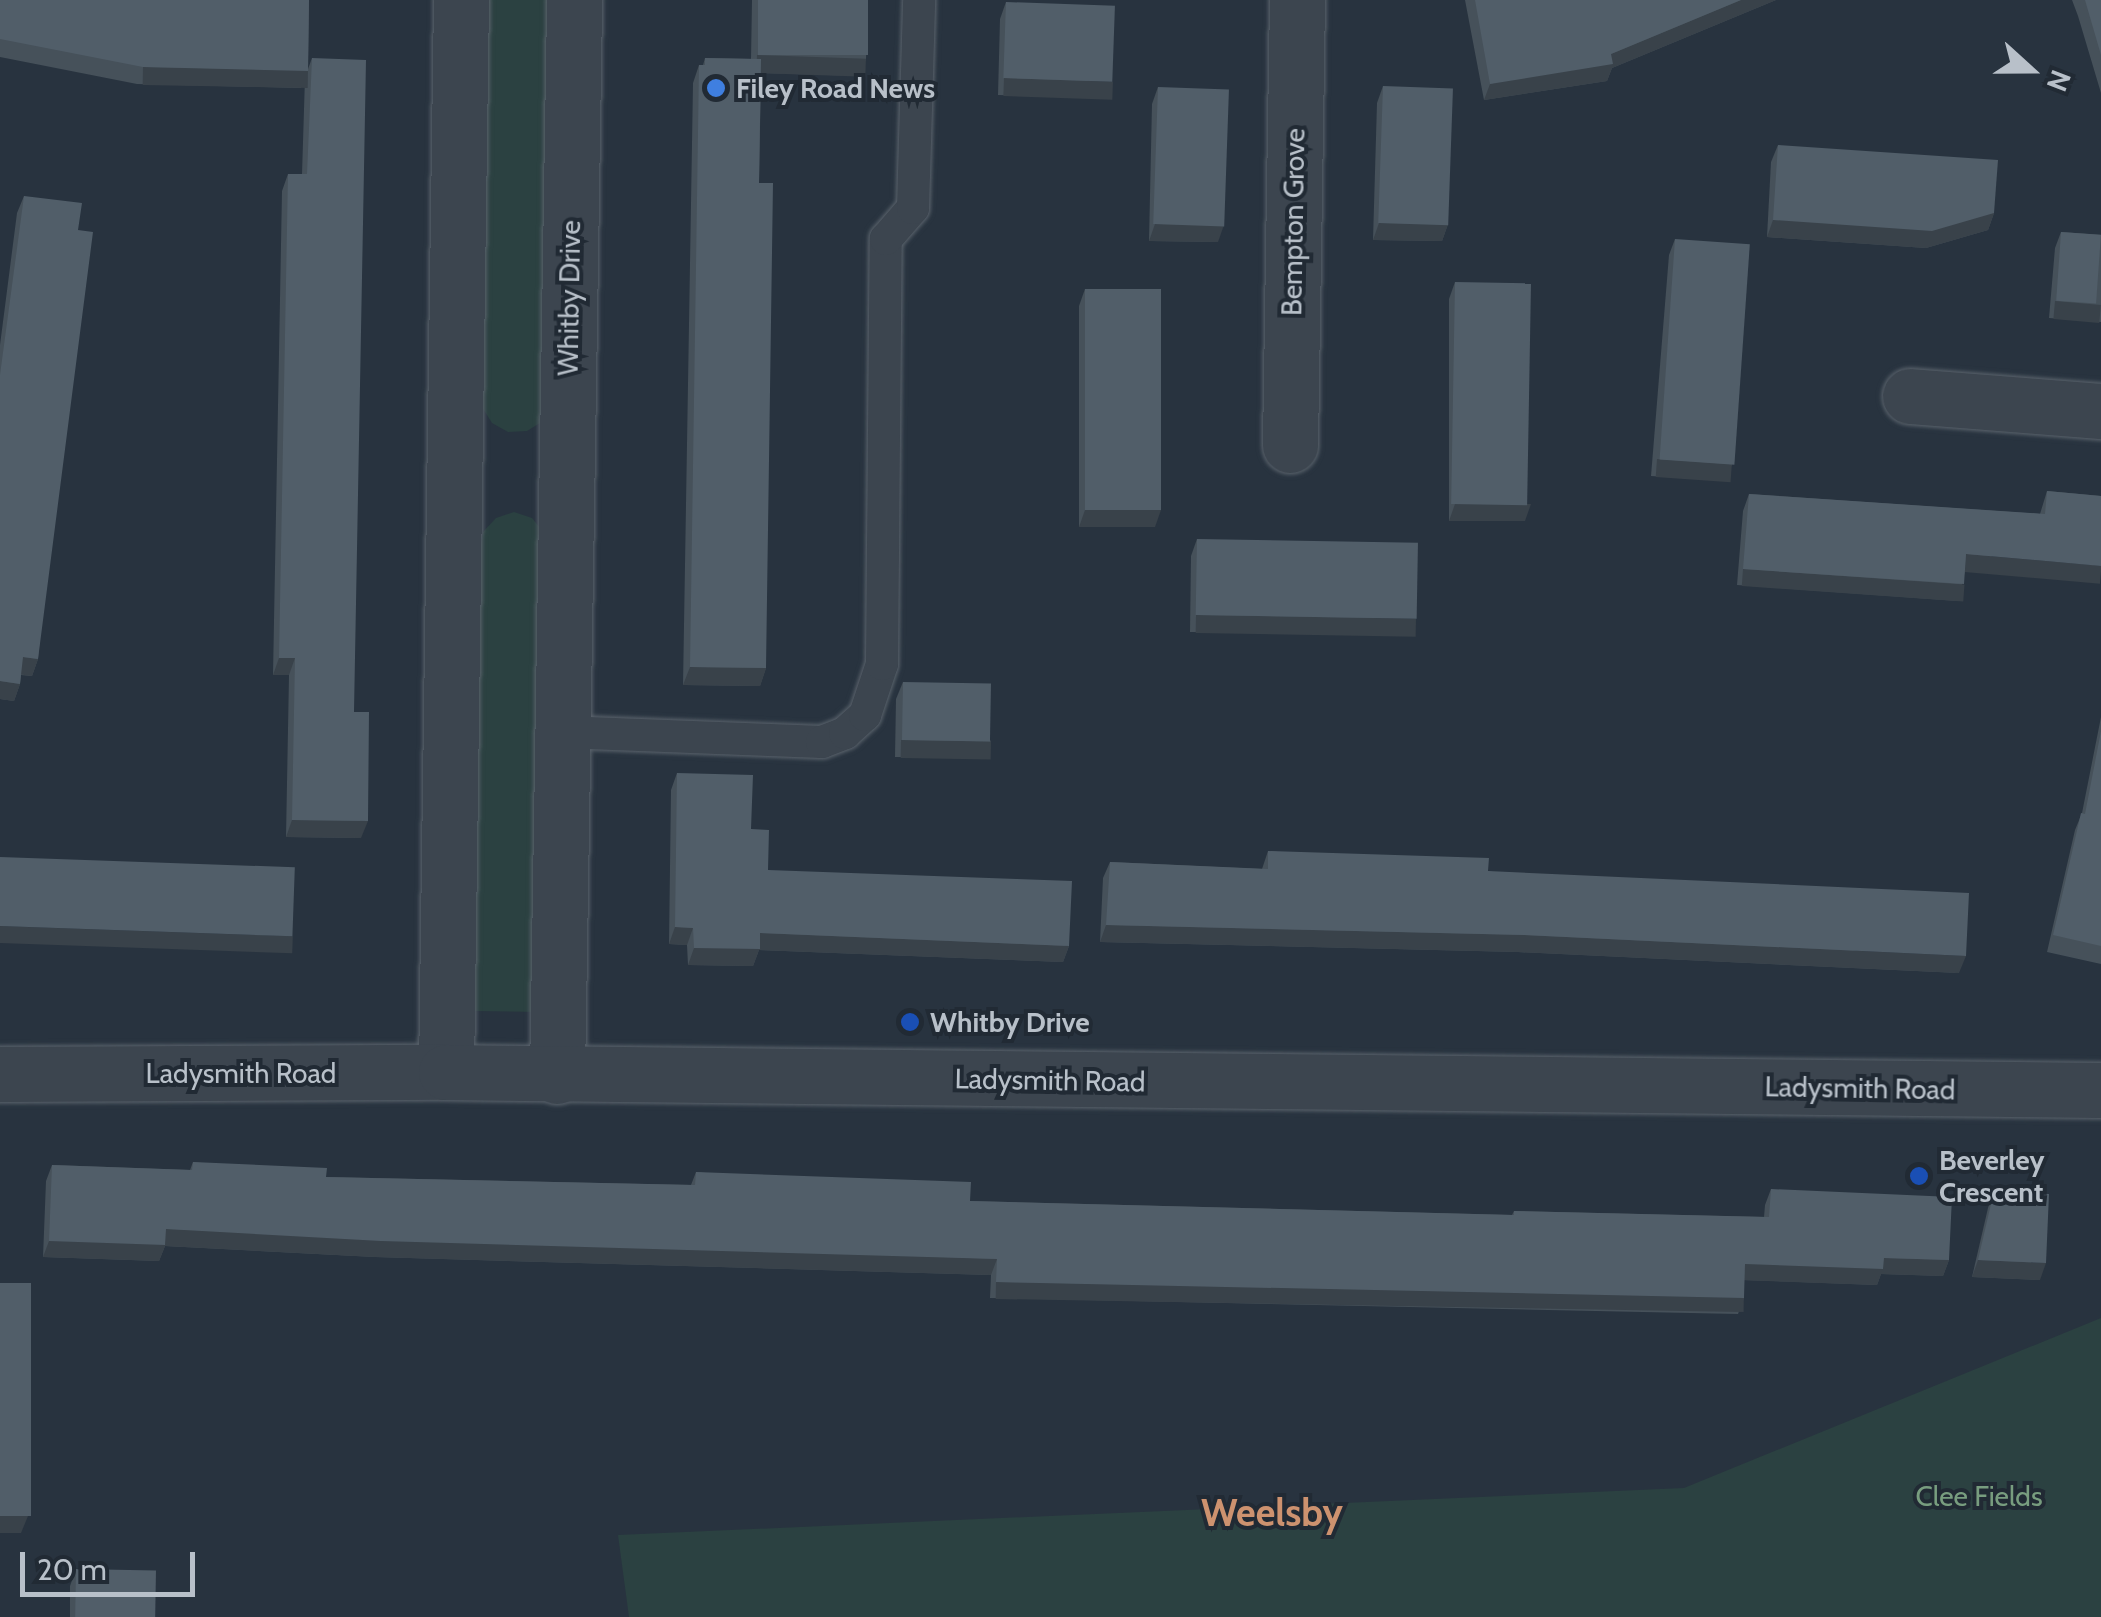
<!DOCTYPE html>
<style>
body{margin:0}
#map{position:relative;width:2101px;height:1617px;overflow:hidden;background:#28333f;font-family:Cabin,sans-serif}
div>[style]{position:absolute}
.green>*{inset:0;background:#2b4141}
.roads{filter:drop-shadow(0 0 2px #5a636c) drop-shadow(0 0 2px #5a636c)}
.service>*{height:32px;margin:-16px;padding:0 16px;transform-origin:16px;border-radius:16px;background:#3c454f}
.minor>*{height:55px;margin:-27.5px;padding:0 27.5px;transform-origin:27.5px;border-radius:27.5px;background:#3c454f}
.tertiary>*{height:55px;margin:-27.5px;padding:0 27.5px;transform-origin:27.5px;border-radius:27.5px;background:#3c454f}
.wall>*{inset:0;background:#46515a}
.shaded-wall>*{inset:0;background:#39424a;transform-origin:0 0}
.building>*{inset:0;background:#515e69;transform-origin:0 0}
.dots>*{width:28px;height:28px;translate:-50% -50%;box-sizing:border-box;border:5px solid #212a34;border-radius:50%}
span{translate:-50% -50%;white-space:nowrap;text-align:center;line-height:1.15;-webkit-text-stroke:8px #212a34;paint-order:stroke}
.poi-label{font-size:28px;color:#b8c0c9;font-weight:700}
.left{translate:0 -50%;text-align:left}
.street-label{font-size:28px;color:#b8c0c9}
.park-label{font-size:28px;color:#789d7f}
.district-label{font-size:38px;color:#cd926f;font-weight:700}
.north{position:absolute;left:1981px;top:20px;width:100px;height:100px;-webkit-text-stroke:8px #212a34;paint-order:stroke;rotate:111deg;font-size:28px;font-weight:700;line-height:40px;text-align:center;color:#b8c0c9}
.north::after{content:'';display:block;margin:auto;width:35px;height:45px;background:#b8c0c9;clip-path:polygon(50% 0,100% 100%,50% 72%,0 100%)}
.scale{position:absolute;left:20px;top:1552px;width:175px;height:45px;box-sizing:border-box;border:5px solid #b8c0c9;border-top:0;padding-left:12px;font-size:30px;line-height:35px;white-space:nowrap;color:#b8c0c9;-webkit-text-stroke:8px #212a34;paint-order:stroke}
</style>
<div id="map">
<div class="green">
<i style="clip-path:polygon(487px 0,557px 0,543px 421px,527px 431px,508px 432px,492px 423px,482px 407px)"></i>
<i style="clip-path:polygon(514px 512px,532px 518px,544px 533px,539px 1012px,474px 1011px,480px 551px,483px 532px,496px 518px)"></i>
<i style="clip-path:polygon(2101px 1318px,2101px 1617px,629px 1617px,618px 1535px,1684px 1488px)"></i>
</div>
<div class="roads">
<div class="service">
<i style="left:562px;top:732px;width:260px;rotate:2.2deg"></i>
<i style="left:822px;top:742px;width:25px;rotate:-21deg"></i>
<i style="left:845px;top:733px;width:27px;rotate:-42deg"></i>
<i style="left:865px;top:715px;width:54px;rotate:-71.6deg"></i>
<i style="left:882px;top:664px;width:425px;rotate:-89.5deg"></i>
<i style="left:886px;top:239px;width:41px;rotate:-48.9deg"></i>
<i style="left:913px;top:208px;width:208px;rotate:-88.3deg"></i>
</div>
<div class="minor">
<i style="left:1910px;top:396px;width:192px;rotate:4.5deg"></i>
<i style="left:1290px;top:445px;width:445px;rotate:-89.1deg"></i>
<i style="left:446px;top:1072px;width:1072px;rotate:-89.2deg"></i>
<i style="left:557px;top:1076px;width:1076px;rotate:-89.09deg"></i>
</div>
<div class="tertiary">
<i style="left:0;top:1074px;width:446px;rotate:-0.3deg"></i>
<i style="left:446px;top:1072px;width:1655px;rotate:0.62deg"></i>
</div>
</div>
<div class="wall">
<i style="clip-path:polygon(0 0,309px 0,308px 69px,312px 58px,361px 838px,286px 837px,289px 675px,273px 675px,282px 191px,288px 174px,302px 174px,305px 77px,301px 88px,137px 84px,0 57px)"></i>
<i style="clip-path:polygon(752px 0,868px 0,866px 59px,860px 76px,761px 73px,759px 183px,766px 668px,760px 686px,683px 685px,693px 83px,699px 65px,703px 65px,705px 58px,751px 59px)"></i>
<i style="clip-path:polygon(1465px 0,1776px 0,1612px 68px,1607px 81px,1484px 100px)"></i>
<i style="clip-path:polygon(2072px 0,2101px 0,2101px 93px,2078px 16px)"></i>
<i style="clip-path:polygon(1006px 2px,1106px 98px,998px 95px,1000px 19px)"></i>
<i style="clip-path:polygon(1383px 86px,1448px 224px,1442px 241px,1373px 240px,1377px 103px)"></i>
<i style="clip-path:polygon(1158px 87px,1218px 242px,1149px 241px,1152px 104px)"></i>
<i style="clip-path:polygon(1778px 145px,1994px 213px,1988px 230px,1926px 248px,1767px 237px,1771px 162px)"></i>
<i style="clip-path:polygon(24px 196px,78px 230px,38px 659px,32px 676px,21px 675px,20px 684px,14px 701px,0 699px,0 345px,17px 213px)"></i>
<i style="clip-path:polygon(2061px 232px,2101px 235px,2101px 322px,2049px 318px,2055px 248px)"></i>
<i style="clip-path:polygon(1675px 239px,1732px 464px,1726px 481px,1651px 476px,1669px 255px)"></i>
<i style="clip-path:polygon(1455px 282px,1525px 521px,1449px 521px,1449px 299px)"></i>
<i style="clip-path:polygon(1085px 289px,1155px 527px,1079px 527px,1079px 306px)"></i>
<i style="clip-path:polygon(2047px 491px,2101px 496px,1965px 571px,1958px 601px,1737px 585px,1743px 511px,1749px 494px,2040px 514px)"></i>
<i style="clip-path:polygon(1197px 539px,1410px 634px,1190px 632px,1191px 556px)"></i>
<i style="clip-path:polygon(903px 682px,991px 741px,984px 758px,895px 757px,896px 699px)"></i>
<i style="clip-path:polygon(2101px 717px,2101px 964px,2047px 952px,2075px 830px,2082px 813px)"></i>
<i style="clip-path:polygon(677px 773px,751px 829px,768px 870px,1069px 946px,1063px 962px,759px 950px,753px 966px,688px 965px,687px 945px,669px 944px,671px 790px)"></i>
<i style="clip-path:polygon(1268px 851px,1488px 871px,1959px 973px,1518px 952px,1100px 942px,1103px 878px,1110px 862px,1262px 869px)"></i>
<i style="clip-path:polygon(193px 1162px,326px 1177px,691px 1185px,696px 1172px,970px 1201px,1512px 1215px,1514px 1211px,1764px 1217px,1765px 1205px,1771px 1189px,1949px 1260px,1943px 1276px,1881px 1274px,1877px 1285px,1744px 1280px,1744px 1298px,1738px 1314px,990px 1298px,991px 1275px,375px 1257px,165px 1246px,159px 1261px,43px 1257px,46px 1181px,52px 1165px,190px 1170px)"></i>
<i style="clip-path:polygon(1994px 1191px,2040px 1280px,1972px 1277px,1988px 1208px)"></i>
<i style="clip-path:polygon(76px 1569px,155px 1617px,70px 1617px,70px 1586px)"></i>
</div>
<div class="shaded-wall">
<i style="clip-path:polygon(1741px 0,1776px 0,1612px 68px,1607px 81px,1484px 100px,1490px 84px,1611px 54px)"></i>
<i style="left:757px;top:55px;width:109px;height:18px;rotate:2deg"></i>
<i style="left:143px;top:67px;width:165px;height:18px;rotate:1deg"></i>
<i style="left:1004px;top:78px;width:109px;height:18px;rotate:2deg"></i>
<i style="clip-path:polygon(1994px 213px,1988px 230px,1926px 248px,1767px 237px,1773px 220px)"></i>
<i style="clip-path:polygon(1379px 223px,1448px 224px,1442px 241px,1373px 240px)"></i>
<i style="clip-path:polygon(1155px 224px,1224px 225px,1218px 242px,1149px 241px)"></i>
<i style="left:2055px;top:301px;width:46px;height:18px;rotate:5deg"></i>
<i style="left:1657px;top:459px;width:75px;height:18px;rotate:4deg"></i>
<i style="clip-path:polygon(1455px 504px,1531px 504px,1525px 521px,1449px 521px)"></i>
<i style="clip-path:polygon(1085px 510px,1161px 510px,1155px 527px,1079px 527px)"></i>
<i style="left:1966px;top:554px;width:136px;height:18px;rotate:5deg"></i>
<i style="left:1743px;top:569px;width:222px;height:17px;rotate:4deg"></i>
<i style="left:1196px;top:615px;width:220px;height:18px;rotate:1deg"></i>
<i style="clip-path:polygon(23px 657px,38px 659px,32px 676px,17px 674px)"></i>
<i style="clip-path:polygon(279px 658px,295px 658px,289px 675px,273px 675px)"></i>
<i style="clip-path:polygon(690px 667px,766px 668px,760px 686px,683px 685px)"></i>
<i style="clip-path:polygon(0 681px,20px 684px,14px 701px,0 699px)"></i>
<i style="left:901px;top:740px;width:90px;height:18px;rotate:1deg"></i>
<i style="clip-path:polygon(292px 820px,368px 821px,361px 838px,286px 837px)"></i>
<i style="clip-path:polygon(1106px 925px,1524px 935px,1966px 956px,1959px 973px,1518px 952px,1100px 942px)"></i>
<i style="left:0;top:926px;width:293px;height:17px;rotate:2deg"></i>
<i style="clip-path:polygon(675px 927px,693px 928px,687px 945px,669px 944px)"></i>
<i style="clip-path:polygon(760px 933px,1069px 946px,1063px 962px,759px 950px,753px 966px,688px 965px,694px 948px)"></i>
<i style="clip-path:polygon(166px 1229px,997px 1259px,991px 1275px,375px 1257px,165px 1246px,159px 1261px,43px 1257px,49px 1241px)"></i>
<i style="clip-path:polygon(1884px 1258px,1949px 1260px,1943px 1276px,1881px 1274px,1877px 1285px,1739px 1280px,1745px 1264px)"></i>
<i style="clip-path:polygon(1978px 1260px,2046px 1263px,2040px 1280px,1972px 1277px)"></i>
<i style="left:996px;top:1282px;width:748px;height:17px;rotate:1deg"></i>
<i style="clip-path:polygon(0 1516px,28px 1516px,21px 1533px,0 1533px)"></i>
</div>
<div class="building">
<i style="clip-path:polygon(0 0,309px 0,308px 71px,143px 67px,0 39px)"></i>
<i style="left:758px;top:0;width:110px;height:55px"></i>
<i style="clip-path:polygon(1475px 0,1741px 0,1611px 54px,1613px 64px,1490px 84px)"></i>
<i style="clip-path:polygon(2085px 0,2101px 0,2101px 55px)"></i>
<i style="left:1006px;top:2px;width:109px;height:76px;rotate:2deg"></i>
<i style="clip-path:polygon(312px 58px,366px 60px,354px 712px,369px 712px,368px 821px,292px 820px,295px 658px,279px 658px,288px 174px,307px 174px)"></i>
<i style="clip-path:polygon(705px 58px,761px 59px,759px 183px,773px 183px,766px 668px,690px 667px,699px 65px,705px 65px)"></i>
<i style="left:1383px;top:86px;width:70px;height:137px;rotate:2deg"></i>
<i style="left:1158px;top:87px;width:71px;height:137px;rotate:2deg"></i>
<i style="clip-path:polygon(1778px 145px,1998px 160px,1994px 213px,1932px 231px,1773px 220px)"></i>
<i style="clip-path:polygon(24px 196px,82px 203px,78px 230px,93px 232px,38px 659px,23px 657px,20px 684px,0 681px,0 375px)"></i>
<i style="left:2061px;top:232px;width:40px;height:69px;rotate:4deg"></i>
<i style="left:1675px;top:239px;width:75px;height:221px;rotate:4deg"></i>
<i style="left:1455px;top:282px;width:76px;height:222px;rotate:1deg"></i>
<i style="left:1085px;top:289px;width:76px;height:221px"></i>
<i style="clip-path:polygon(2047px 491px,2101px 496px,2101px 566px,1966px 554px,1964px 584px,1743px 569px,1749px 494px,2045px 514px)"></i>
<i style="left:1197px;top:539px;width:221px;height:76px;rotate:1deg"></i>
<i style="left:903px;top:682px;width:88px;height:58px;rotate:1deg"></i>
<i style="clip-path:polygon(2101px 731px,2101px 946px,2053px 935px,2081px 813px,2085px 814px)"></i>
<i style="clip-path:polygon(677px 773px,753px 775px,751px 829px,769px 830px,768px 870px,1072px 881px,1069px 946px,760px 933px,760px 949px,694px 948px,693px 928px,675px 927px)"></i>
<i style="clip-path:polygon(1268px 851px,1489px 858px,1488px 871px,1969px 893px,1966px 956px,1524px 935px,1106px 925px,1110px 862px,1268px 869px)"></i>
<i style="left:0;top:857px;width:295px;height:69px;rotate:2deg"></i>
<i style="clip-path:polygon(193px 1162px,327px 1168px,326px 1177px,695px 1185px,696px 1172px,971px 1182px,970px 1201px,1514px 1215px,1514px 1211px,1769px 1217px,1771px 1189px,1952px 1197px,1949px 1260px,1884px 1258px,1883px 1269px,1745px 1264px,1744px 1298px,996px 1282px,997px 1259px,381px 1241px,166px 1229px,165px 1245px,49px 1241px,52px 1165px,192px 1170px)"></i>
<i style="clip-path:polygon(1994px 1191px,2049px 1194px,2046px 1263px,1978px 1260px)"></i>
<i style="left:0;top:1283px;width:31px;height:233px"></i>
<i style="left:76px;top:1569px;width:80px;height:48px;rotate:1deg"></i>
</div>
<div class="dots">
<i style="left:716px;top:88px;background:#3f7fe0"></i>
<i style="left:910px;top:1022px;background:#1a4fb4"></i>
<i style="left:1919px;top:1176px;background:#1a4fb4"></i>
</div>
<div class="poi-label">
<span class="left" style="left:736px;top:88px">Filey Road News</span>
<span class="left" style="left:930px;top:1022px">Whitby Drive</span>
<span class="left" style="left:1939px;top:1176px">Beverley<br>Crescent</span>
</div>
<div class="street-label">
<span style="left:1293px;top:222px;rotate:-89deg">Bempton Grove</span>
<span style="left:569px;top:298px;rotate:-89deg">Whitby Drive</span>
<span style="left:241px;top:1073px">Ladysmith Road</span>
<span style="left:1050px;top:1080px;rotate:1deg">Ladysmith Road</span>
<span style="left:1860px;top:1088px;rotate:1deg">Ladysmith Road</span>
</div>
<div class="park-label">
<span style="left:1979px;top:1496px">Clee Fields</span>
</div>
<div class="district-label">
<span style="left:1272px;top:1513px">Weelsby</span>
</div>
<div class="north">N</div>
<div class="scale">20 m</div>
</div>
